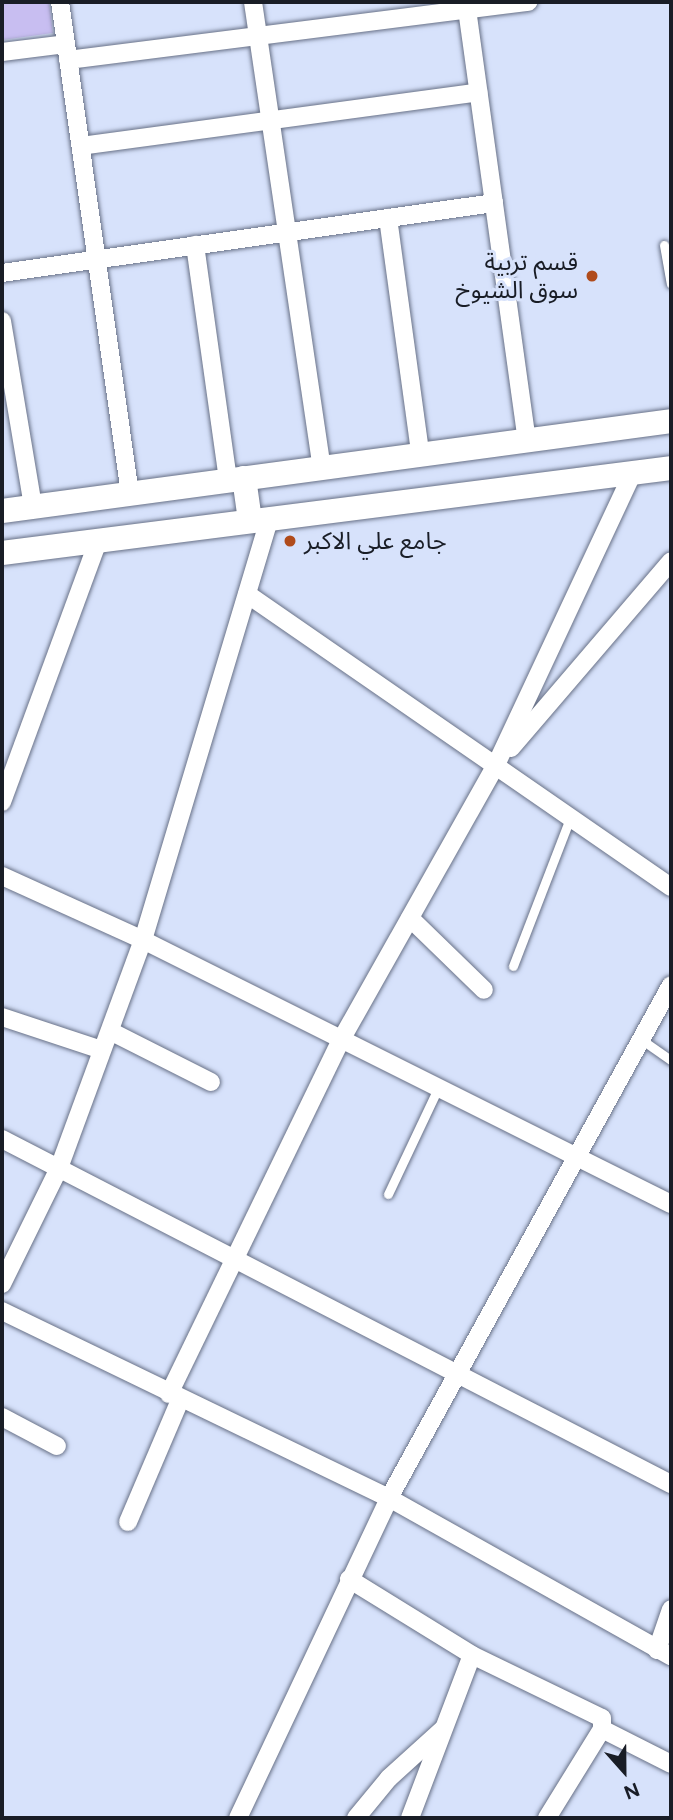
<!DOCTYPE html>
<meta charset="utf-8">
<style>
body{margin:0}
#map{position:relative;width:673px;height:1820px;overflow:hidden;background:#d7e2fb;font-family:Figtree,"Noto Sans Arabic",sans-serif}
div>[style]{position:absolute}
.building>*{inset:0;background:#c8bef1}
.roads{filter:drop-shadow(0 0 2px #687187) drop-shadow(0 0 2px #687187)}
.lane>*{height:9px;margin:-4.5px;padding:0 4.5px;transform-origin:4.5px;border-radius:4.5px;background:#fff}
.street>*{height:18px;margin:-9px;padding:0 9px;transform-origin:9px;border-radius:9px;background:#fff}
.secondary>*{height:24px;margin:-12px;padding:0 12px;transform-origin:12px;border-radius:12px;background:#fff}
.dots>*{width:19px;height:19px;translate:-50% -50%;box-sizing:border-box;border:4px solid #d7e2fb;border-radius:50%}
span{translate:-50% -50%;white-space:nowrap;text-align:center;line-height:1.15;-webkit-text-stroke:6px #d7e2fb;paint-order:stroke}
.poi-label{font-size:24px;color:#191d26}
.right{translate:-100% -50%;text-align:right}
.left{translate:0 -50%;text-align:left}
.frame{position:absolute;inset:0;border:4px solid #191d26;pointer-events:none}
.north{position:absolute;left:589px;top:1736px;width:70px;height:70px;-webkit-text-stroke:5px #d7e2fb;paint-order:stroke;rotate:159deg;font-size:19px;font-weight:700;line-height:28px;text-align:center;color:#191d26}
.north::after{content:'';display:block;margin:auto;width:24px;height:32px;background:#191d26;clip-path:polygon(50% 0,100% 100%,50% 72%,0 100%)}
</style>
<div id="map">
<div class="building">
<i style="clip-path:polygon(2px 2px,49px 2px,53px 33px,2px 40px)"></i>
</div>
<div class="roads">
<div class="lane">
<i style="left:664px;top:245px;width:39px;rotate:80deg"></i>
<i style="left:513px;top:966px;width:159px;rotate:-68.9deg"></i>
<i style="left:642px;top:1040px;width:35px;rotate:35deg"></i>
<i style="left:388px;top:1194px;width:117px;rotate:-64.7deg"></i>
</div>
<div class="street">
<i style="left:60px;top:2px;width:496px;rotate:81.9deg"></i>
<i style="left:253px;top:2px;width:470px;rotate:81.6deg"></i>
<i style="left:466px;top:2px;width:441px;rotate:82.1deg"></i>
<i style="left:2px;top:52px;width:64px;rotate:-7.1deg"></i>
<i style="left:68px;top:60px;width:464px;rotate:-7.2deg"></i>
<i style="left:81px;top:146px;width:401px;rotate:-7.7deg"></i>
<i style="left:388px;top:218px;width:237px;rotate:82.2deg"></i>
<i style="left:195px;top:245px;width:237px;rotate:82deg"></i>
<i style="left:2px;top:273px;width:497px;rotate:-8.1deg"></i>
<i style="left:2px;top:321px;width:189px;rotate:80.5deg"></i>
<i style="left:247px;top:594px;width:515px;rotate:34.65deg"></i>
<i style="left:511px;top:748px;width:246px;rotate:-49.4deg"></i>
<i style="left:2px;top:802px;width:280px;rotate:-69.8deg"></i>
<i style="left:2px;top:876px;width:155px;rotate:24.4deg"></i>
<i style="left:143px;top:940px;width:590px;rotate:26.57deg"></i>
<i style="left:410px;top:918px;width:103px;rotate:44.2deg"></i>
<i style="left:2px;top:1017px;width:105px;rotate:18.3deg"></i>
<i style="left:110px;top:1031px;width:113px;rotate:26.8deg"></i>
<i style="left:2px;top:1139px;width:753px;rotate:27.28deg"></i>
<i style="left:2px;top:1284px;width:129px;rotate:-63.8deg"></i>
<i style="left:59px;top:1168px;width:243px;rotate:-69.8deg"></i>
<i style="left:143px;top:940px;width:442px;rotate:-73.3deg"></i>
<i style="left:2px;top:1311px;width:430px;rotate:25.8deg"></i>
<i style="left:389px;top:1498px;width:323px;rotate:29.3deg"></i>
<i style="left:169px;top:1394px;width:394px;rotate:-64.1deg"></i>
<i style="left:341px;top:1040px;width:313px;rotate:-60.6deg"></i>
<i style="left:495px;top:767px;width:325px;rotate:-64.9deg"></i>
<i style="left:2px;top:1417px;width:62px;rotate:27.8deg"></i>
<i style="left:128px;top:1522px;width:133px;rotate:-66.9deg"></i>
<i style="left:349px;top:1579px;width:145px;rotate:31.7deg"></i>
<i style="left:472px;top:1655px;width:144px;rotate:25.9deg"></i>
<i style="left:602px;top:1718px;width:11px;rotate:90deg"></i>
<i style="left:602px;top:1729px;width:105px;rotate:121.7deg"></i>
<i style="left:657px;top:1650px;width:43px;rotate:-71.1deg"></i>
<i style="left:602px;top:1729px;width:77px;rotate:26.9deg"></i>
<i style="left:238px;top:1818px;width:354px;rotate:-64.7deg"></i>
<i style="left:389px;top:1498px;width:585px;rotate:-61.2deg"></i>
<i style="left:356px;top:1818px;width:52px;rotate:-50.5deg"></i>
<i style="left:389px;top:1778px;width:72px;rotate:-42.2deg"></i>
<i style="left:410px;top:1818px;width:174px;rotate:-69.2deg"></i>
</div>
<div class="secondary">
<i style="left:244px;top:478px;width:42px;rotate:81.9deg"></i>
<i style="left:2px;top:511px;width:675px;rotate:-7.66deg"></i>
<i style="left:2px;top:553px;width:674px;rotate:-7.24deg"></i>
</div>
</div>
<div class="dots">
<i style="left:592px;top:276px;background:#b04b1b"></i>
<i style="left:290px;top:541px;background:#b04b1b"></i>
</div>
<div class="poi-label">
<span class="right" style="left:578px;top:276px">قسم تربية<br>سوق الشيوخ</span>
<span class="left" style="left:304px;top:541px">جامع علي الاكبر</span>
</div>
<div class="frame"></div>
<div class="north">N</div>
</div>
